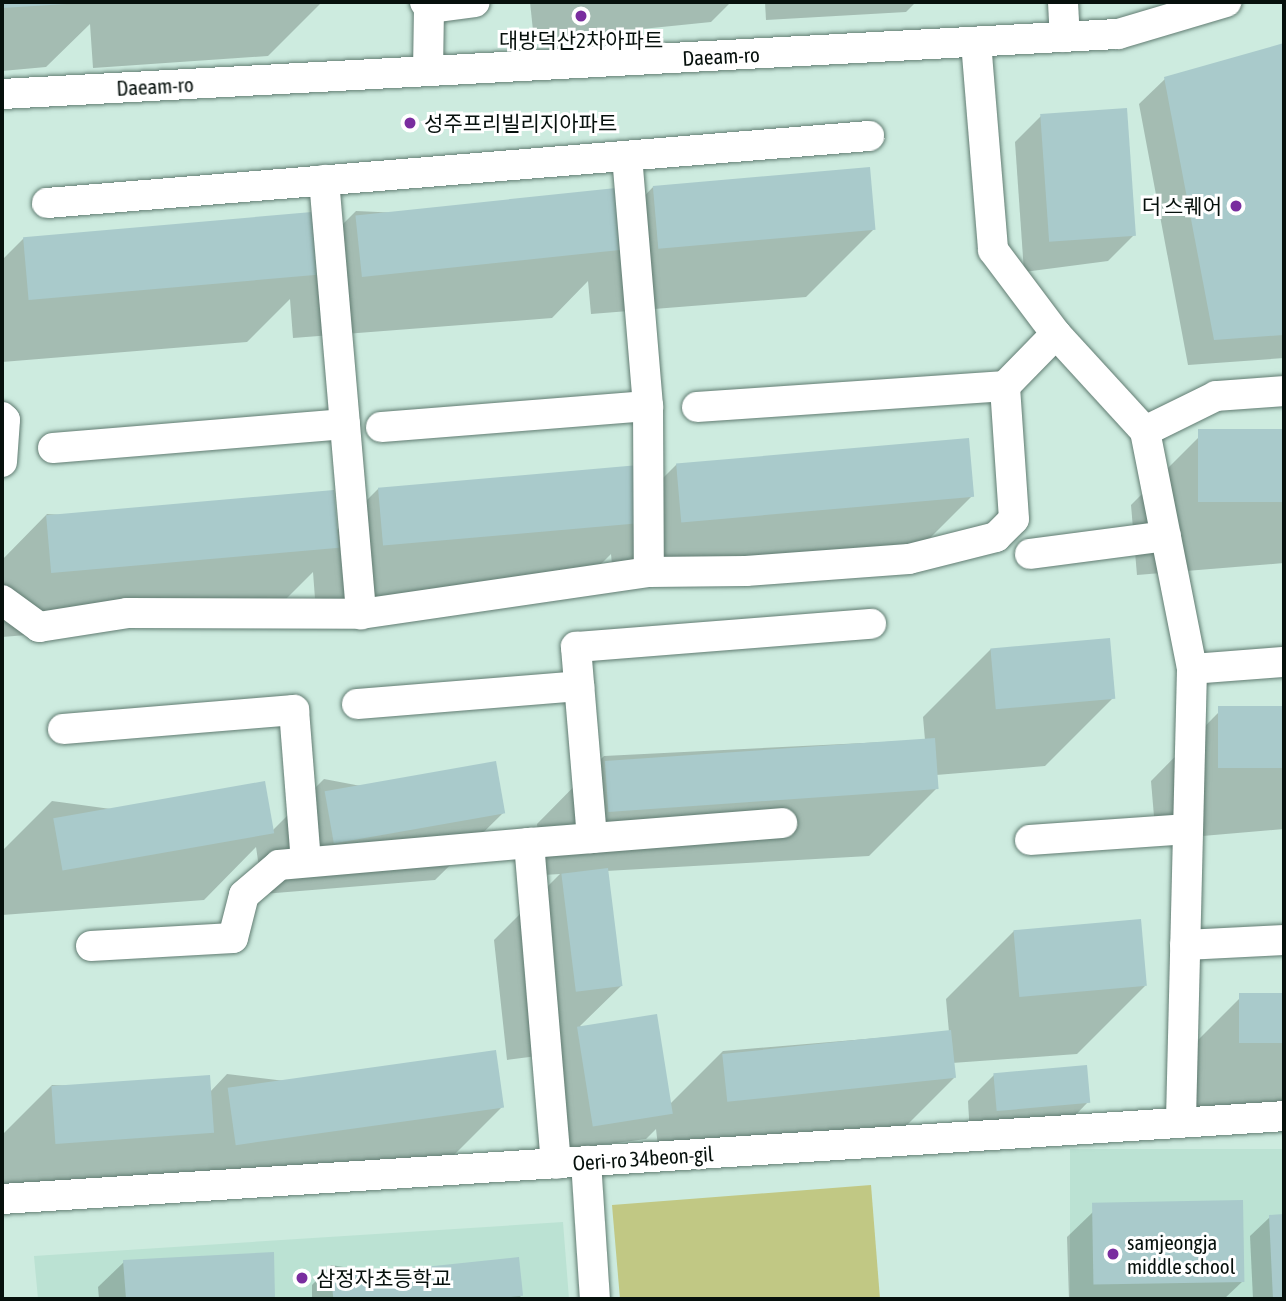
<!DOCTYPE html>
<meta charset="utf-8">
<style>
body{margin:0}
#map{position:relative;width:1286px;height:1301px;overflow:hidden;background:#cdebdf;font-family:"Asap Condensed","Noto Sans KR",sans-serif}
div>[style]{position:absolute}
.built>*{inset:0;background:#bbe2d3;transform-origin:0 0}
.green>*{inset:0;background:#c1c884}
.shadow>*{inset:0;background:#0003}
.building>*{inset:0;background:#a9cacb;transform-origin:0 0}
.roads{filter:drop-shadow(0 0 2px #617c72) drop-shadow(0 0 2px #617c72)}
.minor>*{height:30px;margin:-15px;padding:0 15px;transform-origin:15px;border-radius:15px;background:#fff}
.dots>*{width:19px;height:19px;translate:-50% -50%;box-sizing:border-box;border:4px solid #fff;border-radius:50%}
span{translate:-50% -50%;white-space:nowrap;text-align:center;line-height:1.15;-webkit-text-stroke:6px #fff;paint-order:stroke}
.poi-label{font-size:21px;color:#06100c}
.left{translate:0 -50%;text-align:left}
.right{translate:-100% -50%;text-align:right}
.street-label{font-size:21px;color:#06100c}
.frame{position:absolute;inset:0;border:4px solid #06100c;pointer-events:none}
</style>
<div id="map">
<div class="built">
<i style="left:1284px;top:1149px;width:150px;height:214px;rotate:90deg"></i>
<i style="clip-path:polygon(563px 1222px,569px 1299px,38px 1299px,34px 1256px)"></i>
</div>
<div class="green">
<i style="clip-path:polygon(871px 1185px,880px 1299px,620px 1299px,612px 1205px)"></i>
</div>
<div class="shadow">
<i style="clip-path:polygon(2px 2px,322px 2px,268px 56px,93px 68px,90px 24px,46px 67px,2px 71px)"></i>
<i style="clip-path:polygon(530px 2px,731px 2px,711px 22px,534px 40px)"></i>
<i style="clip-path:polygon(765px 2px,916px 2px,906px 12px,766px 20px)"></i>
<i style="clip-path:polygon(1284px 45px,1284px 358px,1188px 365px,1139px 104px,1165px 79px)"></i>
<i style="clip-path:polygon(1041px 116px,1134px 235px,1108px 261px,1024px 272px,1015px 142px)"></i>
<i style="clip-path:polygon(654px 186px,874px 229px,806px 297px,591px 314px,588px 281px,552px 318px,293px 338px,290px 299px,247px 342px,2px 362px,2px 260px,24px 238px,313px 254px,356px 211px,618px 223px)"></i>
<i style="clip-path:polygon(1284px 430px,1284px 563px,1137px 575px,1131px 505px,1199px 437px)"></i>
<i style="clip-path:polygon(677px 464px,972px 496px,904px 564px,614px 587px,611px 554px,575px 590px,316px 612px,313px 572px,270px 615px,2px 637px,2px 560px,47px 514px,336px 531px,379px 488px,641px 500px)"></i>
<i style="clip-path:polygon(991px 649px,1113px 698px,1045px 766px,936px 775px,937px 788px,869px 856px,606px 871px,621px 986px,580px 1026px,670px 1104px,723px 1051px,949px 1032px,946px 999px,1014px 931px,1145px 986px,1077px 1054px,952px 1063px,954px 1078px,886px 1146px,660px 1164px,656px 1129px,646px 1139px,565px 1150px,553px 1054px,507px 1060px,494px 940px,560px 874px,543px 875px,537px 824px,604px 756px,925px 740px,923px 717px)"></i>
<i style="clip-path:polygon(1284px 708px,1284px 829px,1156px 840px,1151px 781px,1218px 713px)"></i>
<i style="clip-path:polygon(324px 779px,503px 813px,435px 880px,263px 894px,256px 847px,204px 900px,2px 915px,2px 851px,52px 801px,272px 831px)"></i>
<i style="clip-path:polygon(1284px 995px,1284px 1106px,1176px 1113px,1172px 1066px,1240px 998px)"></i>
<i style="clip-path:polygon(227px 1074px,502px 1107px,434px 1175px,2px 1207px,2px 1135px,52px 1085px,210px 1092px)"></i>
<i style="clip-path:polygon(994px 1075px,1088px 1102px,1063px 1128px,970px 1136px,968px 1101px)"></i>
<i style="clip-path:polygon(1093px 1212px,1243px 1281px,1224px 1299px,1069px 1299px,1067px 1237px)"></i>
<i style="clip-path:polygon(1284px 1216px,1284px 1299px,1253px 1299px,1250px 1236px,1270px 1217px)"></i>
<i style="clip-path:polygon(272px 1254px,274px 1299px,99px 1299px,98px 1287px,124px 1262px)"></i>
<i style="clip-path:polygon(331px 1265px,521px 1296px,517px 1299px,312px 1299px,312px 1285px)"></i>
</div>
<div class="building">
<i style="clip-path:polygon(2px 2px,67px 2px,67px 4px,2px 8px)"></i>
<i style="clip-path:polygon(1284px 43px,1284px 335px,1214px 340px,1164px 77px)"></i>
<i style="left:1127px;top:108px;width:128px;height:87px;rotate:86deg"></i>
<i style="left:870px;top:167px;width:63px;height:218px;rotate:85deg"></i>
<i style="left:616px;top:188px;width:62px;height:262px;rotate:84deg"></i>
<i style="left:312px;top:212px;width:63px;height:290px;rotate:85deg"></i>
<i style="left:1284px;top:429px;width:73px;height:86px;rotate:90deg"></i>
<i style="left:969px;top:438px;width:59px;height:294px;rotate:85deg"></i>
<i style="left:639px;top:465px;width:58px;height:262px;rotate:85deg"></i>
<i style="left:334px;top:490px;width:58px;height:289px;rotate:85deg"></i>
<i style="left:1110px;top:638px;width:61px;height:120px;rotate:85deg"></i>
<i style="left:1284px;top:706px;width:62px;height:66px;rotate:90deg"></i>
<i style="left:935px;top:738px;width:51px;height:331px;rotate:86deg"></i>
<i style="left:496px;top:761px;width:53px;height:174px;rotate:80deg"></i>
<i style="left:265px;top:781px;width:53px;height:215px;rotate:80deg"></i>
<i style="left:608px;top:868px;width:119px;height:47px;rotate:83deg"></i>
<i style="left:1141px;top:919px;width:67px;height:128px;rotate:85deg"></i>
<i style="left:1284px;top:993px;width:50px;height:45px;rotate:90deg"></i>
<i style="left:657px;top:1014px;width:101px;height:81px;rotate:81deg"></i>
<i style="left:951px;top:1030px;width:48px;height:230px;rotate:84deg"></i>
<i style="left:496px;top:1050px;width:58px;height:271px;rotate:82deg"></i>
<i style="left:1087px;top:1065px;width:38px;height:94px;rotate:85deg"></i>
<i style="left:210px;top:1075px;width:58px;height:159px;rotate:86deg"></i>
<i style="left:1243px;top:1200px;width:82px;height:151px;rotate:89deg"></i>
<i style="clip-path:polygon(1284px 1214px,1284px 1299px,1273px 1299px,1269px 1215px)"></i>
<i style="clip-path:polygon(274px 1252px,275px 1299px,126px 1299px,123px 1260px)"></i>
<i style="left:519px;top:1257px;width:39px;height:189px;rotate:84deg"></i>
</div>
<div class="roads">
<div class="minor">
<i style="left:425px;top:2px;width:7px;rotate:56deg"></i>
<i style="left:429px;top:8px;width:63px;rotate:90.9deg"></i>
<i style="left:1063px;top:2px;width:35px;rotate:87deg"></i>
<i style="left:429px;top:8px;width:46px;rotate:-7.4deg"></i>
<i style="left:976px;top:42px;width:209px;rotate:85.3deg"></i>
<i style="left:993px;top:250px;width:105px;rotate:53.1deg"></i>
<i style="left:1056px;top:334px;width:132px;rotate:47.5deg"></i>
<i style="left:1145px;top:431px;width:243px;rotate:78.8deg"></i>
<i style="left:1192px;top:669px;width:454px;rotate:91.4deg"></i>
<i style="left:2px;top:94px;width:1118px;rotate:-3.08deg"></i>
<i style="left:1118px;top:34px;width:113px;rotate:-16.5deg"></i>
<i style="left:627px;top:156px;width:251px;rotate:85.2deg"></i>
<i style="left:648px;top:406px;width:166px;rotate:89.7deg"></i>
<i style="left:324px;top:180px;width:436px;rotate:85.1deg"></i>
<i style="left:47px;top:203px;width:825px;rotate:-4.66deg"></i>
<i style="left:697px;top:407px;width:309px;rotate:-3.9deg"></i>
<i style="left:2px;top:417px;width:4px;rotate:45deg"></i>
<i style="left:5px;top:420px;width:42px;rotate:94.1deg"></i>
<i style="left:381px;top:427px;width:268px;rotate:-4.5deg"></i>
<i style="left:1145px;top:431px;width:79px;rotate:-26.2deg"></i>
<i style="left:1216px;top:396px;width:68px;rotate:-4.2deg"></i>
<i style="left:53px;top:448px;width:293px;rotate:-4.7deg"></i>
<i style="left:1030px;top:554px;width:137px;rotate:-7.5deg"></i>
<i style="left:2px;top:600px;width:46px;rotate:36.1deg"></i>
<i style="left:39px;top:627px;width:89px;rotate:-9deg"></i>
<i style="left:127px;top:613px;width:234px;rotate:0.2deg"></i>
<i style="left:361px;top:614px;width:291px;rotate:-8.3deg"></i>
<i style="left:649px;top:572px;width:97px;rotate:-0.6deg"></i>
<i style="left:746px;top:571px;width:163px;rotate:-4.2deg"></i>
<i style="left:909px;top:559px;width:90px;rotate:-14.2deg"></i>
<i style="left:996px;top:537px;width:25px;rotate:-45deg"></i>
<i style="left:1014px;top:519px;width:133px;rotate:-93.9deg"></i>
<i style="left:1005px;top:386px;width:73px;rotate:-45.6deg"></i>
<i style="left:1192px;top:669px;width:92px;rotate:-4.4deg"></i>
<i style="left:357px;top:704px;width:223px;rotate:-4.6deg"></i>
<i style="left:63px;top:729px;width:232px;rotate:-4.7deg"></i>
<i style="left:294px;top:710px;width:152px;rotate:85.5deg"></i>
<i style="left:592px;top:838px;width:192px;rotate:-94.8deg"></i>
<i style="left:576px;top:647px;width:296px;rotate:-4.5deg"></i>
<i style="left:1030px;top:840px;width:158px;rotate:-4deg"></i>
<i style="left:529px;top:843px;width:254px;rotate:-4.5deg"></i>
<i style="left:1185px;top:945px;width:99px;rotate:-2.9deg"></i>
<i style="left:91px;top:946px;width:142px;rotate:-3.2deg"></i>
<i style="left:233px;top:938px;width:44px;rotate:-75.7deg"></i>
<i style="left:244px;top:895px;width:46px;rotate:-40.6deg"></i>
<i style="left:279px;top:865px;width:251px;rotate:-5deg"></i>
<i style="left:529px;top:843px;width:322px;rotate:85.2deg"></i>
<i style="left:586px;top:1161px;width:138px;rotate:86.3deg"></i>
<i style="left:2px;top:1199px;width:1285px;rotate:-3.7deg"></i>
</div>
</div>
<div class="dots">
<i style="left:581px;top:16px;background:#792d9f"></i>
<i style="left:410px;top:123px;background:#792d9f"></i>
<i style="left:1236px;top:206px;background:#792d9f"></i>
<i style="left:1113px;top:1254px;background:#792d9f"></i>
<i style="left:302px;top:1278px;background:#792d9f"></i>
</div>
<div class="poi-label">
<span style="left:581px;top:40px">대방덕산2차아파트</span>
<span class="left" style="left:424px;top:123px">성주프리빌리지아파트</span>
<span class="right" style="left:1222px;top:206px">더 스퀘어</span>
<span class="left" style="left:1127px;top:1254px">samjeongja<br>middle school</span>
<span class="left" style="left:316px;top:1278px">삼정자초등학교</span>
</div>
<div class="street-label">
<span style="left:721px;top:56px;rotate:-3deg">Daeam-ro</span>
<span style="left:155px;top:86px;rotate:-3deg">Daeam-ro</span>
<span style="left:643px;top:1158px;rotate:-4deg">Oeri-ro 34beon-gil</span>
</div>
<div class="frame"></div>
</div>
